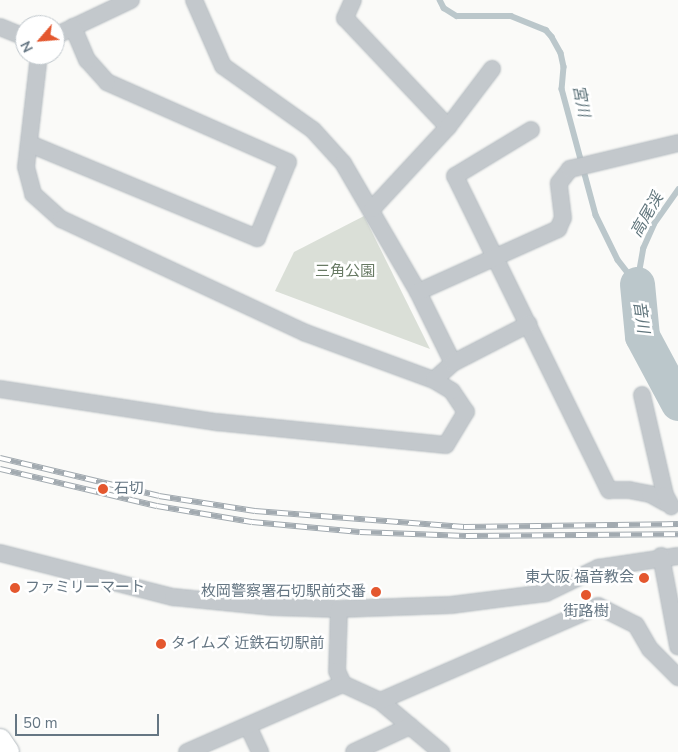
<!DOCTYPE html>
<meta charset="utf-8">
<style>
body{margin:0}
#map{position:relative;width:678px;height:752px;overflow:hidden;background:#fafaf8;font-family:"Nunito Sans","Noto Sans JP",sans-serif}
div>[style]{position:absolute}
.green>*{inset:0;background:#dadfd7}
.stream>*{height:5.5px;margin:-2.75px;padding:0 2.75px;transform-origin:2.75px;border-radius:2.75px;background:#bbc7cb}
.river>*{height:35px;margin:-17.5px;padding:0 17.5px;transform-origin:17.5px;border-radius:17.5px;background:#bbc7cb}
.roads{filter:drop-shadow(0 0 1px #b3babf) drop-shadow(0 0 1px #b3babf)}
.street>*{height:16px;margin:-8px;padding:0 8px;transform-origin:8px;border-radius:8px;background:#c3c8cc}
.secondary>*{height:22px;margin:-11px;padding:0 11px;transform-origin:11px;border-radius:11px;background:#fff}
.rail>*{height:5.5px;margin-top:-2.75px;transform-origin:0;background:repeating-linear-gradient(90deg,#fff 0 11px,#a2aab0 0 22px);box-sizing:border-box;border-block:1px solid #a2aab0}
.dots>*{width:14px;height:14px;translate:-50% -50%;box-sizing:border-box;border:2px solid #fff;border-radius:50%}
span{translate:-50% -50%;white-space:nowrap;text-align:center;line-height:1.15;-webkit-text-stroke:5px #fff;paint-order:stroke}
.park-label{font-size:15px;color:#687a64}
.poi-label{font-size:15px;color:#657683}
.left{translate:0 -50%;text-align:left}
.right{translate:-100% -50%;text-align:right}
.water-label{font-size:16px;color:#60757c;font-style:italic}
.north{position:absolute;left:15px;top:15px;width:50px;height:50px;box-sizing:border-box;background:#fff;border:1px solid #c1c8cd;border-radius:50%;rotate:243deg;font-size:14px;font-weight:700;line-height:20px;text-align:center;color:#657683}
.north::after{content:'';display:block;margin:auto;width:18px;height:22px;background:#e4572e;clip-path:polygon(50% 0,100% 100%,50% 72%,0 100%)}
.scale{position:absolute;left:15px;top:714px;width:144px;height:22px;box-sizing:border-box;border:2px solid #657683;border-top:0;padding-left:6px;font-size:15px;line-height:18px;white-space:nowrap;color:#657683;-webkit-text-stroke:4px #fff;paint-order:stroke}
</style>
<div id="map">
<div class="green">
<i style="clip-path:polygon(364px 216px,430px 349px,275px 291px,294px 252px)"></i>
</div>
<div class="stream">
<i style="left:440px;top:0;width:9px;rotate:63deg"></i>
<i style="left:444px;top:8px;width:15px;rotate:32deg"></i>
<i style="left:457px;top:16px;width:54px"></i>
<i style="left:511px;top:16px;width:38px;rotate:22deg"></i>
<i style="left:546px;top:30px;width:9px;rotate:49deg"></i>
<i style="left:552px;top:37px;width:18px;rotate:61deg"></i>
<i style="left:561px;top:53px;width:14px;rotate:78deg"></i>
<i style="left:564px;top:67px;width:22px;rotate:95deg"></i>
<i style="left:562px;top:89px;width:131px;rotate:74.9deg"></i>
<i style="left:596px;top:215px;width:50px;rotate:63.9deg"></i>
<i style="left:618px;top:260px;width:31px;rotate:52deg"></i>
<i style="left:637px;top:284px;width:36px;rotate:-80deg"></i>
<i style="left:643px;top:249px;width:27px;rotate:-66deg"></i>
<i style="left:654px;top:224px;width:42px;rotate:-54.8deg"></i>
</div>
<div class="river">
<i style="left:637px;top:284px;width:52px;rotate:84.5deg"></i>
<i style="left:642px;top:336px;width:76px;rotate:61.8deg"></i>
</div>
<div class="roads">
<div class="street">
<i style="left:194px;top:0;width:72px;rotate:66.3deg"></i>
<i style="left:223px;top:66px;width:110px;rotate:35.4deg"></i>
<i style="left:313px;top:130px;width:45px;rotate:47.7deg"></i>
<i style="left:343px;top:163px;width:149px;rotate:59.8deg"></i>
<i style="left:418px;top:292px;width:79px;rotate:63.8deg"></i>
<i style="left:353px;top:0;width:20px;rotate:114deg"></i>
<i style="left:345px;top:18px;width:150px;rotate:46.6deg"></i>
<i style="left:0;top:27px;width:27px;rotate:22deg"></i>
<i style="left:55px;top:36px;width:84px;rotate:-25.3deg"></i>
<i style="left:39px;top:55px;width:113px;rotate:96.6deg"></i>
<i style="left:26px;top:167px;width:28px;rotate:75deg"></i>
<i style="left:33px;top:194px;width:38px;rotate:42deg"></i>
<i style="left:61px;top:219px;width:270px;rotate:25deg"></i>
<i style="left:306px;top:333px;width:136px;rotate:20.2deg"></i>
<i style="left:531px;top:130px;width:89px;rotate:148.8deg"></i>
<i style="left:455px;top:176px;width:350px;rotate:63.9deg"></i>
<i style="left:609px;top:490px;width:20px"></i>
<i style="left:629px;top:490px;width:21px;rotate:11deg"></i>
<i style="left:650px;top:494px;width:18px;rotate:29deg"></i>
<i style="left:30px;top:144px;width:246px;rotate:22.5deg"></i>
<i style="left:257px;top:238px;width:82px;rotate:-67.8deg"></i>
<i style="left:288px;top:162px;width:198px;rotate:-156.2deg"></i>
<i style="left:107px;top:82px;width:30px;rotate:-132deg"></i>
<i style="left:87px;top:60px;width:36px;rotate:-113deg"></i>
<i style="left:372px;top:209px;width:112px;rotate:-47.2deg"></i>
<i style="left:448px;top:127px;width:73px;rotate:-52.8deg"></i>
<i style="left:418px;top:292px;width:154px;rotate:-24.2deg"></i>
<i style="left:558px;top:229px;width:12px;rotate:-66deg"></i>
<i style="left:563px;top:218px;width:35px;rotate:-97deg"></i>
<i style="left:559px;top:183px;width:18px;rotate:-52deg"></i>
<i style="left:570px;top:169px;width:111px;rotate:-13.5deg"></i>
<i style="left:0;top:389px;width:219px;rotate:8.7deg"></i>
<i style="left:216px;top:422px;width:231px;rotate:5.7deg"></i>
<i style="left:446px;top:445px;width:39px;rotate:-59deg"></i>
<i style="left:466px;top:412px;width:25px;rotate:-124deg"></i>
<i style="left:452px;top:391px;width:21px;rotate:-149deg"></i>
<i style="left:434px;top:380px;width:25px;rotate:-42deg"></i>
<i style="left:453px;top:363px;width:85px;rotate:-27.2deg"></i>
<i style="left:642px;top:395px;width:103px;rotate:77deg"></i>
<i style="left:665px;top:495px;width:13px;rotate:61deg"></i>
<i style="left:0;top:553px;width:179px;rotate:14.3deg"></i>
<i style="left:173px;top:597px;width:101px;rotate:5.7deg"></i>
<i style="left:274px;top:607px;width:65px;rotate:1.8deg"></i>
<i style="left:339px;top:609px;width:112px;rotate:-2deg"></i>
<i style="left:451px;top:605px;width:96px;rotate:-7.2deg"></i>
<i style="left:546px;top:593px;width:58px;rotate:-25.7deg"></i>
<i style="left:598px;top:568px;width:81px;rotate:-8.5deg"></i>
<i style="left:661px;top:556px;width:92px;rotate:79.3deg"></i>
<i style="left:339px;top:609px;width:62px;rotate:91.8deg"></i>
<i style="left:337px;top:671px;width:14px;rotate:65deg"></i>
<i style="left:343px;top:684px;width:41px;rotate:24.7deg"></i>
<i style="left:380px;top:701px;width:80px;rotate:39.9deg"></i>
<i style="left:380px;top:701px;width:238px;rotate:-23.5deg"></i>
<i style="left:598px;top:606px;width:42px;rotate:26.6deg"></i>
<i style="left:636px;top:625px;width:28px;rotate:60deg"></i>
<i style="left:650px;top:649px;width:40px;rotate:45deg"></i>
<i style="left:248px;top:726px;width:29px;rotate:65deg"></i>
<i style="left:187px;top:752px;width:170px;rotate:-23.6deg"></i>
<i style="left:354px;top:752px;width:62px;rotate:-24.9deg"></i>
</div>
<div class="secondary">
<i style="left:0;top:740px;width:14px;rotate:56deg"></i>
</div>
</div>
<div class="rail">
<i style="left:0;top:458px;width:163px;rotate:13.4deg"></i>
<i style="left:159px;top:496px;width:97px;rotate:8.9deg"></i>
<i style="left:255px;top:511px;width:210px;rotate:4.4deg"></i>
<i style="left:464px;top:527px;width:214px;rotate:-0.8deg"></i>
<i style="left:0;top:469px;width:161px;rotate:13.3deg"></i>
<i style="left:157px;top:506px;width:96px;rotate:9.6deg"></i>
<i style="left:252px;top:522px;width:108px;rotate:5.3deg"></i>
<i style="left:360px;top:532px;width:106px;rotate:2.2deg"></i>
<i style="left:466px;top:536px;width:212px;rotate:-0.5deg"></i>
</div>
<div class="dots">
<i style="left:103px;top:489px;background:#e4572e"></i>
<i style="left:644px;top:578px;background:#e4572e"></i>
<i style="left:15px;top:588px;background:#e4572e"></i>
<i style="left:376px;top:592px;background:#e4572e"></i>
<i style="left:586px;top:595px;background:#e4572e"></i>
<i style="left:161px;top:644px;background:#e4572e"></i>
</div>
<div class="park-label">
<span style="left:345px;top:272px">三角公園</span>
</div>
<div class="poi-label">
<span class="left" style="left:114px;top:489px">石切</span>
<span class="right" style="left:634px;top:578px">東大阪 福音教会</span>
<span class="left" style="left:25px;top:588px">ファミリーマート</span>
<span class="right" style="left:366px;top:592px">枚岡警察署石切駅前交番</span>
<span style="left:586px;top:612px">街路樹</span>
<span class="left" style="left:171px;top:644px">タイムズ 近鉄石切駅前</span>
</div>
<div class="water-label">
<span style="left:581px;top:101px;rotate:79deg">宮川</span>
<span style="left:647px;top:215px;rotate:-60deg">高尾渓</span>
<span style="left:641px;top:317px;rotate:82deg">音川</span>
</div>
<div class="north">N</div>
<div class="scale">50 m</div>
</div>
